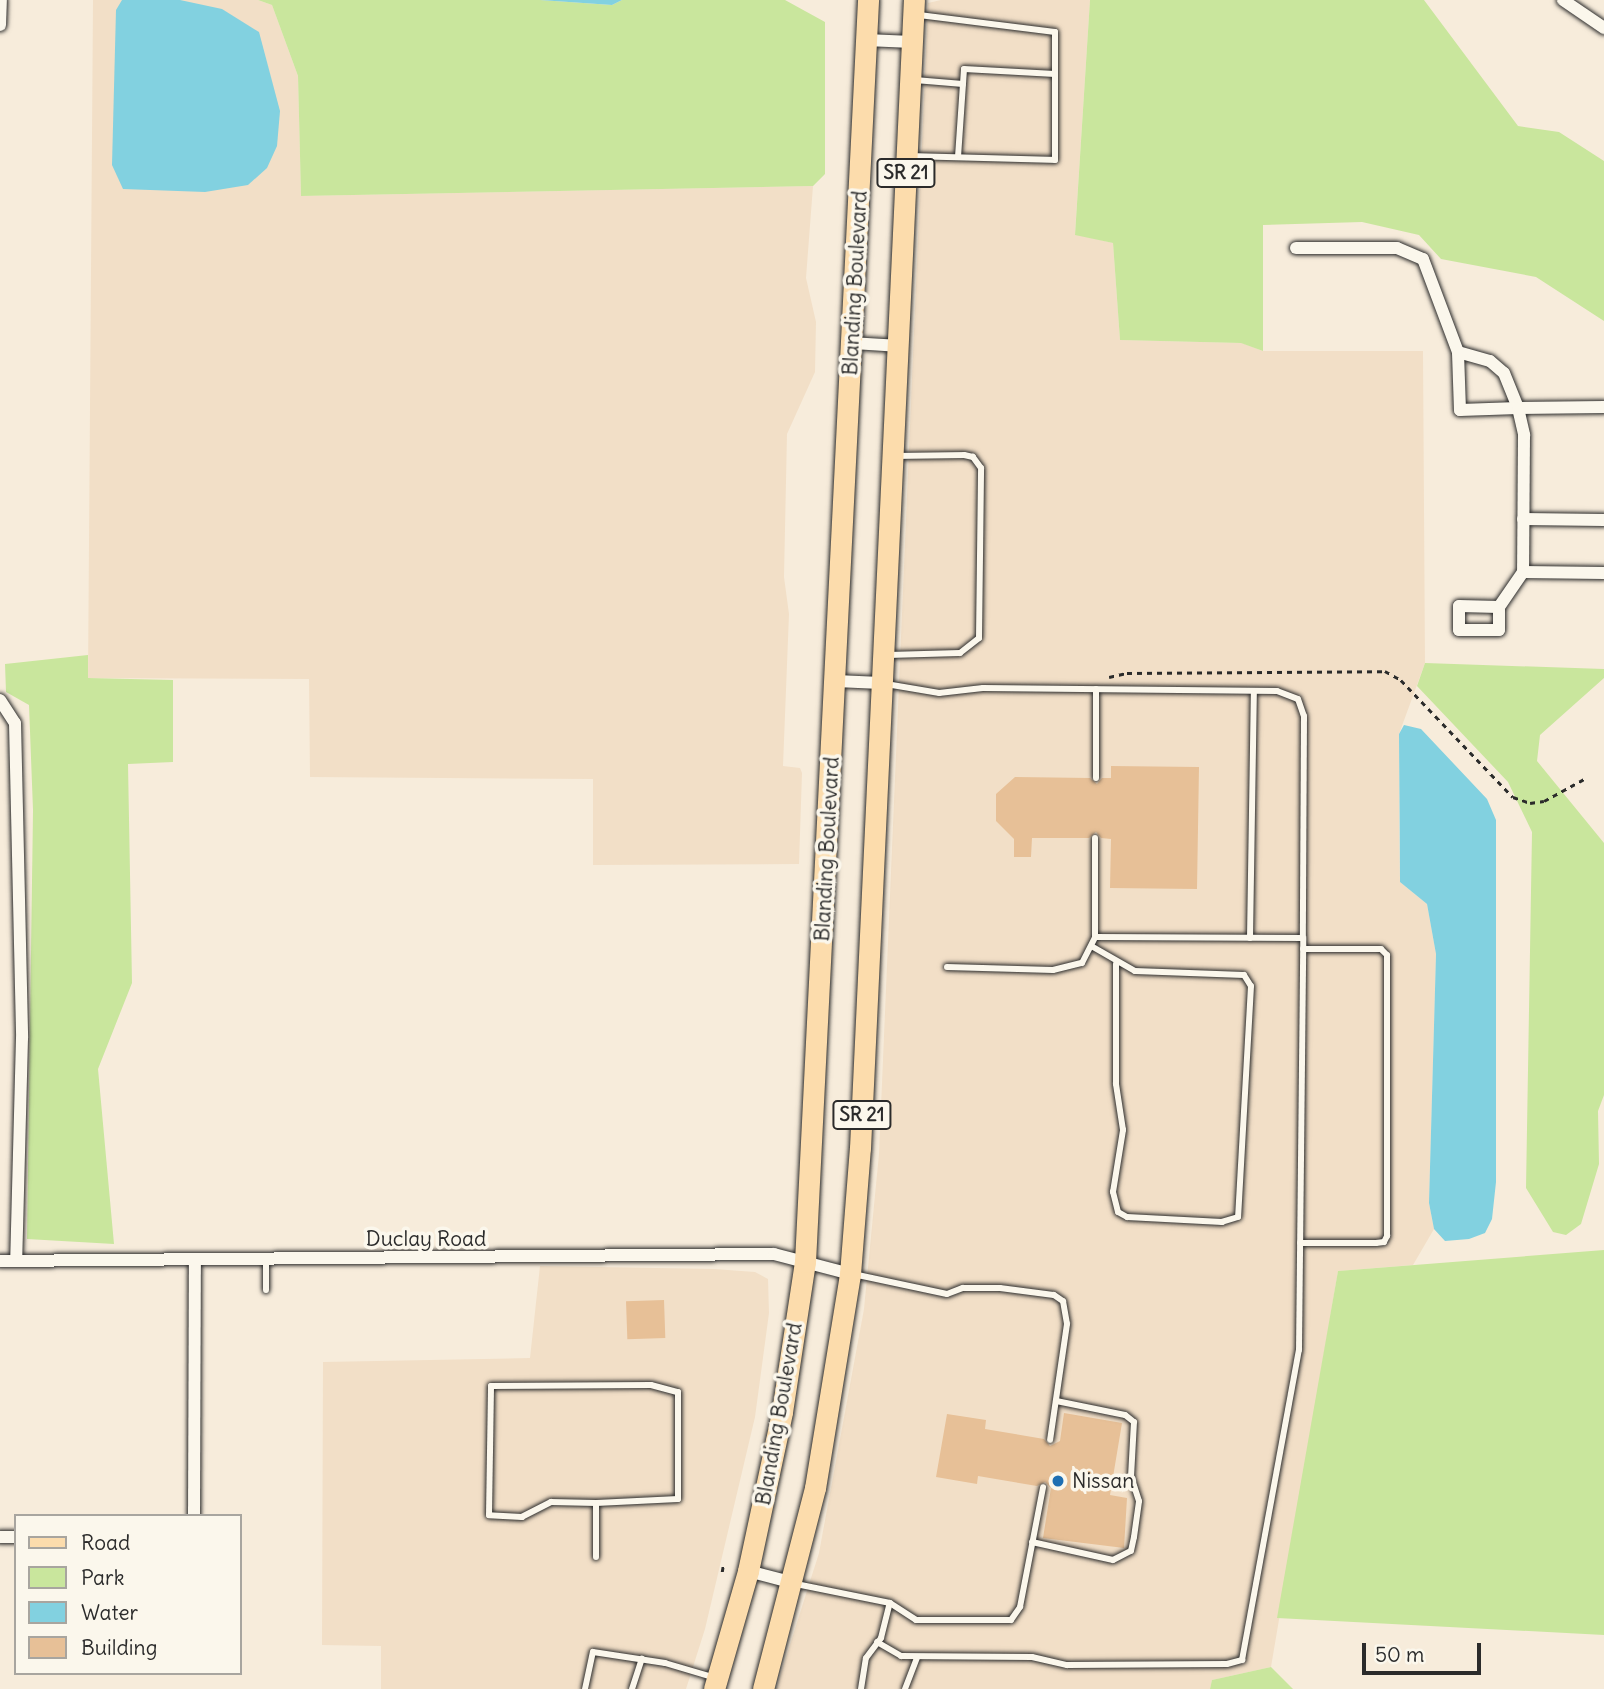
<!DOCTYPE html>
<style>
body{margin:0}
#map{position:relative;width:1604px;height:1689px;overflow:hidden;background:#f7ecdb;font-family:Delius,sans-serif}
div>[style]{position:absolute}
.built>*{inset:0;background:#f2dfc7}
.green>*{inset:0;background:#c9e69d}
.water>*{inset:0;background:#82d1e0}
.building>*{inset:0;background:#e7c097;transform-origin:0 0}
.path>*{height:2.5px;margin-top:-1.25px;transform-origin:0;background:repeating-linear-gradient(90deg,#2b2b2b 0 5px,transparent 0 10px)}
.roads{filter:drop-shadow(0 0 2px #2b2b2b) drop-shadow(0 0 2px #2b2b2b)}
.lane>*{height:6px;margin:-3px;padding:0 3px;transform-origin:3px;border-radius:3px;background:#fbf7ec}
.street>*{height:12px;margin:-6px;padding:0 6px;transform-origin:6px;border-radius:6px;background:#fbf7ec}
.primary>*{height:21px;margin:-10.5px;padding:0 10.5px;transform-origin:10.5px;border-radius:10.5px;background:#fcdcac}
.dots>*{width:19px;height:19px;translate:-50% -50%;box-sizing:border-box;border:4px solid #fbf7ec;border-radius:50%}
span{translate:-50% -50%;white-space:nowrap;text-align:center;line-height:1.15;-webkit-text-stroke:7px #fbf7ec;paint-order:stroke}
.shield-label span{padding:2px 5px;background:#fbf7ec;border:2px solid;border-radius:5px;-webkit-text-stroke-width:0}
.shield-label{font-size:19px;color:#2b2b2b;font-weight:700}
.street-label{font-size:21px;color:#2b2b2b}
.poi-label{font-size:21px;color:#2b2b2b}
.left{translate:0 -50%;text-align:left}
.legend{position:absolute;left:14px;top:1514px;width:228px;height:161px;box-sizing:border-box;background:#fbf7ec;border:2px solid #a8a59f;margin:0;padding:9px 12px;list-style:none;font-size:21px;color:#2b2b2b}
.legend li{display:flex;align-items:center;gap:14px;height:35px}
.legend b{width:35px;border:2px solid #a8a59f}
.scale{position:absolute;left:1362px;top:1643px;width:119px;height:32px;box-sizing:border-box;border:4px solid #2b2b2b;border-top:0;padding-left:9px;font-size:21px;line-height:24px;white-space:nowrap;color:#2b2b2b;-webkit-text-stroke:5px #fbf7ec;paint-order:stroke}
</style>
<div id="map">
<div class="built">
<i style="clip-path:polygon(93px 0,258px 0,272px 5px,298px 76px,301px 196px,813px 186px,806px 278px,816px 322px,815px 372px,787px 434px,784px 577px,789px 614px,783px 766px,800px 768px,802px 773px,799px 864px,593px 865px,593px 779px,310px 777px,309px 679px,88px 678px)"></i>
<i style="clip-path:polygon(941px 0,1090px 0,1075px 234px,1113px 243px,1120px 340px,1242px 343px,1263px 351px,1423px 351px,1425px 663px,1399px 734px,1399px 823px,1400px 882px,1427px 904px,1436px 954px,1429px 1203px,1434px 1229px,1413px 1265px,1338px 1271px,1271px 1667px,1212px 1680px,1210px 1689px,776px 1689px,819px 1553px,864px 1309px,879px 1154px,928px 3px)"></i>
<i style="clip-path:polygon(540px 1266px,714px 1269px,755px 1272px,768px 1279px,769px 1313px,755px 1417px,705px 1629px,686px 1689px,381px 1689px,381px 1646px,322px 1645px,323px 1362px,530px 1358px)"></i>
</div>
<div class="green">
<i style="clip-path:polygon(258px 0,540px 0,612px 5px,622px 0,785px 0,825px 22px,825px 174px,813px 186px,301px 196px,298px 76px,272px 5px)"></i>
<i style="clip-path:polygon(1090px 0,1424px 0,1518px 126px,1559px 132px,1604px 161px,1604px 321px,1536px 277px,1441px 259px,1419px 235px,1362px 222px,1263px 225px,1263px 351px,1241px 343px,1120px 340px,1113px 243px,1075px 235px)"></i>
<i style="clip-path:polygon(88px 655px,88px 678px,173px 680px,173px 762px,128px 764px,132px 983px,98px 1069px,114px 1244px,27px 1239px,33px 810px,29px 705px,6px 692px,5px 664px)"></i>
<i style="clip-path:polygon(1425px 663px,1604px 669px,1604px 678px,1540px 735px,1537px 761px,1604px 843px,1604px 1095px,1598px 1111px,1599px 1164px,1581px 1224px,1566px 1235px,1553px 1232px,1526px 1188px,1532px 832px,1508px 782px,1417px 686px)"></i>
<i style="clip-path:polygon(1604px 1250px,1604px 1635px,1277px 1618px,1338px 1271px)"></i>
<i style="clip-path:polygon(1271px 1667px,1293px 1689px,1210px 1689px,1212px 1680px)"></i>
</div>
<div class="water">
<i style="clip-path:polygon(122px 0,180px 0,222px 9px,259px 32px,280px 111px,277px 146px,267px 168px,248px 185px,205px 192px,123px 189px,112px 165px,116px 10px)"></i>
<i style="clip-path:polygon(540px 0,622px 0,612px 5px)"></i>
<i style="clip-path:polygon(1404px 725px,1421px 729px,1487px 799px,1496px 820px,1496px 1182px,1492px 1219px,1485px 1233px,1469px 1239px,1445px 1241px,1434px 1229px,1429px 1203px,1436px 954px,1427px 904px,1400px 882px,1399px 734px)"></i>
</div>
<div class="building">
<i style="clip-path:polygon(1111px 766px,1199px 767px,1197px 889px,1110px 888px,1111px 839px,1101px 838px,1096px 832px,1089px 838px,1032px 838px,1031px 857px,1014px 857px,1014px 839px,996px 821px,996px 794px,1015px 777px,1090px 778px,1097px 784px,1102px 778px,1111px 778px)"></i>
<i style="left:664px;top:1300px;width:38px;height:38px;rotate:88deg"></i>
<i style="clip-path:polygon(1064px 1413px,1122px 1423px,1110px 1495px,1127px 1498px,1124px 1548px,1043px 1538px,1051px 1488px,1045px 1482px,1037px 1486px,978px 1476px,977px 1484px,936px 1477px,947px 1414px,986px 1420px,985px 1429px,1044px 1439px,1050px 1446px,1060px 1441px)"></i>
</div>
<div class="path">
<i style="left:1109px;top:677px;width:18px;rotate:-13deg"></i>
<i style="left:1127px;top:673px;width:258px;rotate:-0.4deg"></i>
<i style="left:1385px;top:671px;width:18px;rotate:29deg"></i>
<i style="left:1401px;top:680px;width:162px;rotate:46.3deg"></i>
<i style="left:1513px;top:797px;width:18px;rotate:19deg"></i>
<i style="left:1530px;top:803px;width:14px;rotate:-8deg"></i>
<i style="left:1544px;top:801px;width:48px;rotate:-28.7deg"></i>
<i style="left:722px;top:1572px;width:6px;rotate:-81deg"></i>
</div>
<div class="roads">
<div class="lane">
<i style="left:915px;top:80px;width:48px;rotate:4.8deg"></i>
<i style="left:912px;top:156px;width:143px;rotate:1.6deg"></i>
<i style="left:1055px;top:160px;width:128px;rotate:-90deg"></i>
<i style="left:1055px;top:32px;width:137px;rotate:-172.9deg"></i>
<i style="left:958px;top:157px;width:88px;rotate:-86.1deg"></i>
<i style="left:964px;top:69px;width:91px;rotate:3.1deg"></i>
<i style="left:888px;top:655px;width:72px;rotate:-1.6deg"></i>
<i style="left:960px;top:653px;width:24px;rotate:-38deg"></i>
<i style="left:979px;top:638px;width:170px;rotate:-89.3deg"></i>
<i style="left:981px;top:468px;width:14px;rotate:-126deg"></i>
<i style="left:973px;top:457px;width:9px;rotate:-167deg"></i>
<i style="left:964px;top:455px;width:67px;rotate:179.1deg"></i>
<i style="left:886px;top:684px;width:54px;rotate:9.6deg"></i>
<i style="left:939px;top:693px;width:44px;rotate:-6.5deg"></i>
<i style="left:983px;top:688px;width:294px;rotate:0.6deg"></i>
<i style="left:1277px;top:691px;width:22px;rotate:21deg"></i>
<i style="left:1298px;top:699px;width:18px;rotate:71deg"></i>
<i style="left:1304px;top:716px;width:222px;rotate:90.3deg"></i>
<i style="left:1303px;top:938px;width:208px;rotate:-179.7deg"></i>
<i style="left:1096px;top:778px;width:89px;rotate:-90deg"></i>
<i style="left:1250px;top:938px;width:247px;rotate:-89.1deg"></i>
<i style="left:1093px;top:947px;width:48px;rotate:29.7deg"></i>
<i style="left:1135px;top:971px;width:109px;rotate:2.1deg"></i>
<i style="left:1244px;top:975px;width:13px;rotate:58deg"></i>
<i style="left:1251px;top:986px;width:231px;rotate:93.2deg"></i>
<i style="left:1238px;top:1217px;width:17px;rotate:163deg"></i>
<i style="left:1222px;top:1222px;width:95px;rotate:-177deg"></i>
<i style="left:1127px;top:1217px;width:10px;rotate:-151deg"></i>
<i style="left:1118px;top:1212px;width:21px;rotate:-104deg"></i>
<i style="left:1113px;top:1192px;width:63px;rotate:-80.8deg"></i>
<i style="left:1123px;top:1130px;width:47px;rotate:-98.7deg"></i>
<i style="left:1116px;top:1084px;width:120px;rotate:-90deg"></i>
<i style="left:947px;top:967px;width:106px;rotate:1.6deg"></i>
<i style="left:1053px;top:970px;width:30px;rotate:-14deg"></i>
<i style="left:1082px;top:963px;width:29px;rotate:-63deg"></i>
<i style="left:1095px;top:937px;width:99px;rotate:-90deg"></i>
<i style="left:1300px;top:1243px;width:76px"></i>
<i style="left:1376px;top:1243px;width:8px;rotate:-7deg"></i>
<i style="left:1384px;top:1242px;width:7px;rotate:-63deg"></i>
<i style="left:1387px;top:1236px;width:281px;rotate:-90deg"></i>
<i style="left:1387px;top:955px;width:8px;rotate:-135deg"></i>
<i style="left:1381px;top:949px;width:78px;rotate:180deg"></i>
<i style="left:266px;top:1259px;width:31px;rotate:90deg"></i>
<i style="left:853px;top:1274px;width:96px;rotate:12deg"></i>
<i style="left:947px;top:1294px;width:17px;rotate:-21deg"></i>
<i style="left:963px;top:1288px;width:37px"></i>
<i style="left:1000px;top:1288px;width:54px;rotate:7.4deg"></i>
<i style="left:1054px;top:1295px;width:11px;rotate:34deg"></i>
<i style="left:1063px;top:1301px;width:23px;rotate:80deg"></i>
<i style="left:1067px;top:1324px;width:117px;rotate:98.3deg"></i>
<i style="left:596px;top:1503px;width:45px;rotate:-178.7deg"></i>
<i style="left:551px;top:1502px;width:33px;rotate:153deg"></i>
<i style="left:522px;top:1517px;width:33px;rotate:-177deg"></i>
<i style="left:489px;top:1515px;width:129px;rotate:-89.1deg"></i>
<i style="left:491px;top:1386px;width:160px;rotate:-0.4deg"></i>
<i style="left:651px;top:1385px;width:28px;rotate:15deg"></i>
<i style="left:678px;top:1392px;width:107px;rotate:90deg"></i>
<i style="left:678px;top:1499px;width:82px;rotate:177.2deg"></i>
<i style="left:596px;top:1503px;width:54px;rotate:90deg"></i>
<i style="left:1032px;top:1542px;width:83px;rotate:12.5deg"></i>
<i style="left:1113px;top:1560px;width:20px;rotate:-27deg"></i>
<i style="left:1131px;top:1551px;width:14px;rotate:-78deg"></i>
<i style="left:1134px;top:1537px;width:36px;rotate:-82deg"></i>
<i style="left:1139px;top:1501px;width:25px;rotate:-108deg"></i>
<i style="left:1131px;top:1477px;width:55px;rotate:-86.9deg"></i>
<i style="left:1134px;top:1422px;width:11px;rotate:-142deg"></i>
<i style="left:1125px;top:1415px;width:70px;rotate:-168.5deg"></i>
<i style="left:796px;top:1584px;width:96px;rotate:11.4deg"></i>
<i style="left:890px;top:1603px;width:31px;rotate:33deg"></i>
<i style="left:916px;top:1620px;width:95px"></i>
<i style="left:1011px;top:1620px;width:16px;rotate:-55deg"></i>
<i style="left:1020px;top:1607px;width:122px;rotate:-79.1deg"></i>
<i style="left:877px;top:1642px;width:28px;rotate:30deg"></i>
<i style="left:901px;top:1656px;width:131px;rotate:0.4deg"></i>
<i style="left:1032px;top:1657px;width:36px;rotate:13deg"></i>
<i style="left:1067px;top:1665px;width:160px;rotate:-0.4deg"></i>
<i style="left:1227px;top:1664px;width:16px;rotate:-15deg"></i>
<i style="left:1242px;top:1660px;width:315px;rotate:-79.6deg"></i>
<i style="left:1299px;top:1350px;width:412px;rotate:-89.4deg"></i>
<i style="left:585px;top:1689px;width:38px;rotate:-78deg"></i>
<i style="left:593px;top:1652px;width:73px;rotate:8.7deg"></i>
<i style="left:665px;top:1663px;width:49px;rotate:16.6deg"></i>
<i style="left:632px;top:1689px;width:32px;rotate:-72deg"></i>
<i style="left:861px;top:1689px;width:31px;rotate:-81deg"></i>
<i style="left:866px;top:1658px;width:25px;rotate:-53deg"></i>
<i style="left:881px;top:1638px;width:36px;rotate:-76deg"></i>
<i style="left:905px;top:1689px;width:34px;rotate:-69deg"></i>
</div>
<div class="street">
<i style="left:1563px;top:0;width:50px;rotate:34.3deg"></i>
<i style="left:0;top:25px;width:25px;rotate:-88deg"></i>
<i style="left:866px;top:40px;width:46px;rotate:2.5deg"></i>
<i style="left:1296px;top:248px;width:101px"></i>
<i style="left:1397px;top:248px;width:28px;rotate:23deg"></i>
<i style="left:1423px;top:259px;width:99px;rotate:69.4deg"></i>
<i style="left:1458px;top:352px;width:33px;rotate:16deg"></i>
<i style="left:1490px;top:361px;width:18px;rotate:41deg"></i>
<i style="left:1504px;top:373px;width:38px;rotate:68deg"></i>
<i style="left:1518px;top:408px;width:58px;rotate:178deg"></i>
<i style="left:1460px;top:410px;width:58px;rotate:-92deg"></i>
<i style="left:852px;top:343px;width:46px;rotate:3.7deg"></i>
<i style="left:1604px;top:407px;width:86px;rotate:179.3deg"></i>
<i style="left:1518px;top:408px;width:28px;rotate:77deg"></i>
<i style="left:1524px;top:435px;width:137px;rotate:90.4deg"></i>
<i style="left:1523px;top:572px;width:81px;rotate:0.7deg"></i>
<i style="left:1523px;top:519px;width:81px;rotate:0.7deg"></i>
<i style="left:1499px;top:607px;width:23px;rotate:90deg"></i>
<i style="left:1499px;top:630px;width:40px;rotate:180deg"></i>
<i style="left:1459px;top:630px;width:24px;rotate:-90deg"></i>
<i style="left:1459px;top:606px;width:40px;rotate:1.4deg"></i>
<i style="left:1499px;top:607px;width:42px;rotate:-55.6deg"></i>
<i style="left:836px;top:681px;width:45px;rotate:2.5deg"></i>
<i style="left:0;top:700px;width:27px;rotate:57deg"></i>
<i style="left:15px;top:723px;width:315px;rotate:88.7deg"></i>
<i style="left:22px;top:1038px;width:223px;rotate:91.5deg"></i>
<i style="left:0;top:1261px;width:774px;rotate:-0.52deg"></i>
<i style="left:774px;top:1254px;width:79px;rotate:14.7deg"></i>
<i style="left:194px;top:1516px;width:256px;rotate:-89.8deg"></i>
<i style="left:0;top:1537px;width:16px"></i>
<i style="left:748px;top:1571px;width:48px;rotate:14.6deg"></i>
</div>
<div class="primary">
<i style="left:714px;top:1689px;width:123px;rotate:-73.9deg"></i>
<i style="left:748px;top:1571px;width:163px;rotate:-77.9deg"></i>
<i style="left:782px;top:1412px;width:152px;rotate:-81.3deg"></i>
<i style="left:805px;top:1262px;width:1264px;rotate:-87.14deg"></i>
<i style="left:763px;top:1689px;width:208px;rotate:-75.5deg"></i>
<i style="left:815px;top:1488px;width:217px;rotate:-80.7deg"></i>
<i style="left:850px;top:1274px;width:126px;rotate:-85.5deg"></i>
<i style="left:860px;top:1148px;width:1149px;rotate:-87.31deg"></i>
</div>
</div>
<div class="dots">
<i style="left:1058px;top:1481px;background:#1f6fb2"></i>
</div>
<div class="shield-label">
<span style="left:906px;top:173px">SR 21</span>
<span style="left:862px;top:1115px">SR 21</span>
</div>
<div class="street-label">
<span style="left:855px;top:283px;rotate:-87deg">Blanding Boulevard</span>
<span style="left:827px;top:849px;rotate:-87deg">Blanding Boulevard</span>
<span style="left:426px;top:1239px">Duclay Road</span>
<span style="left:779px;top:1414px;rotate:-80deg">Blanding Boulevard</span>
</div>
<div class="poi-label">
<span class="left" style="left:1072px;top:1481px">Nissan</span>
</div>
<ul class="legend">
<li><b style="height:9px;background:#fcdcac"></b>Road</li>
<li><b style="height:19px;background:#c9e69d"></b>Park</li>
<li><b style="height:19px;background:#82d1e0"></b>Water</li>
<li><b style="height:19px;background:#e7c097"></b>Building</li>
</ul>
<div class="scale">50 m</div>
</div>
